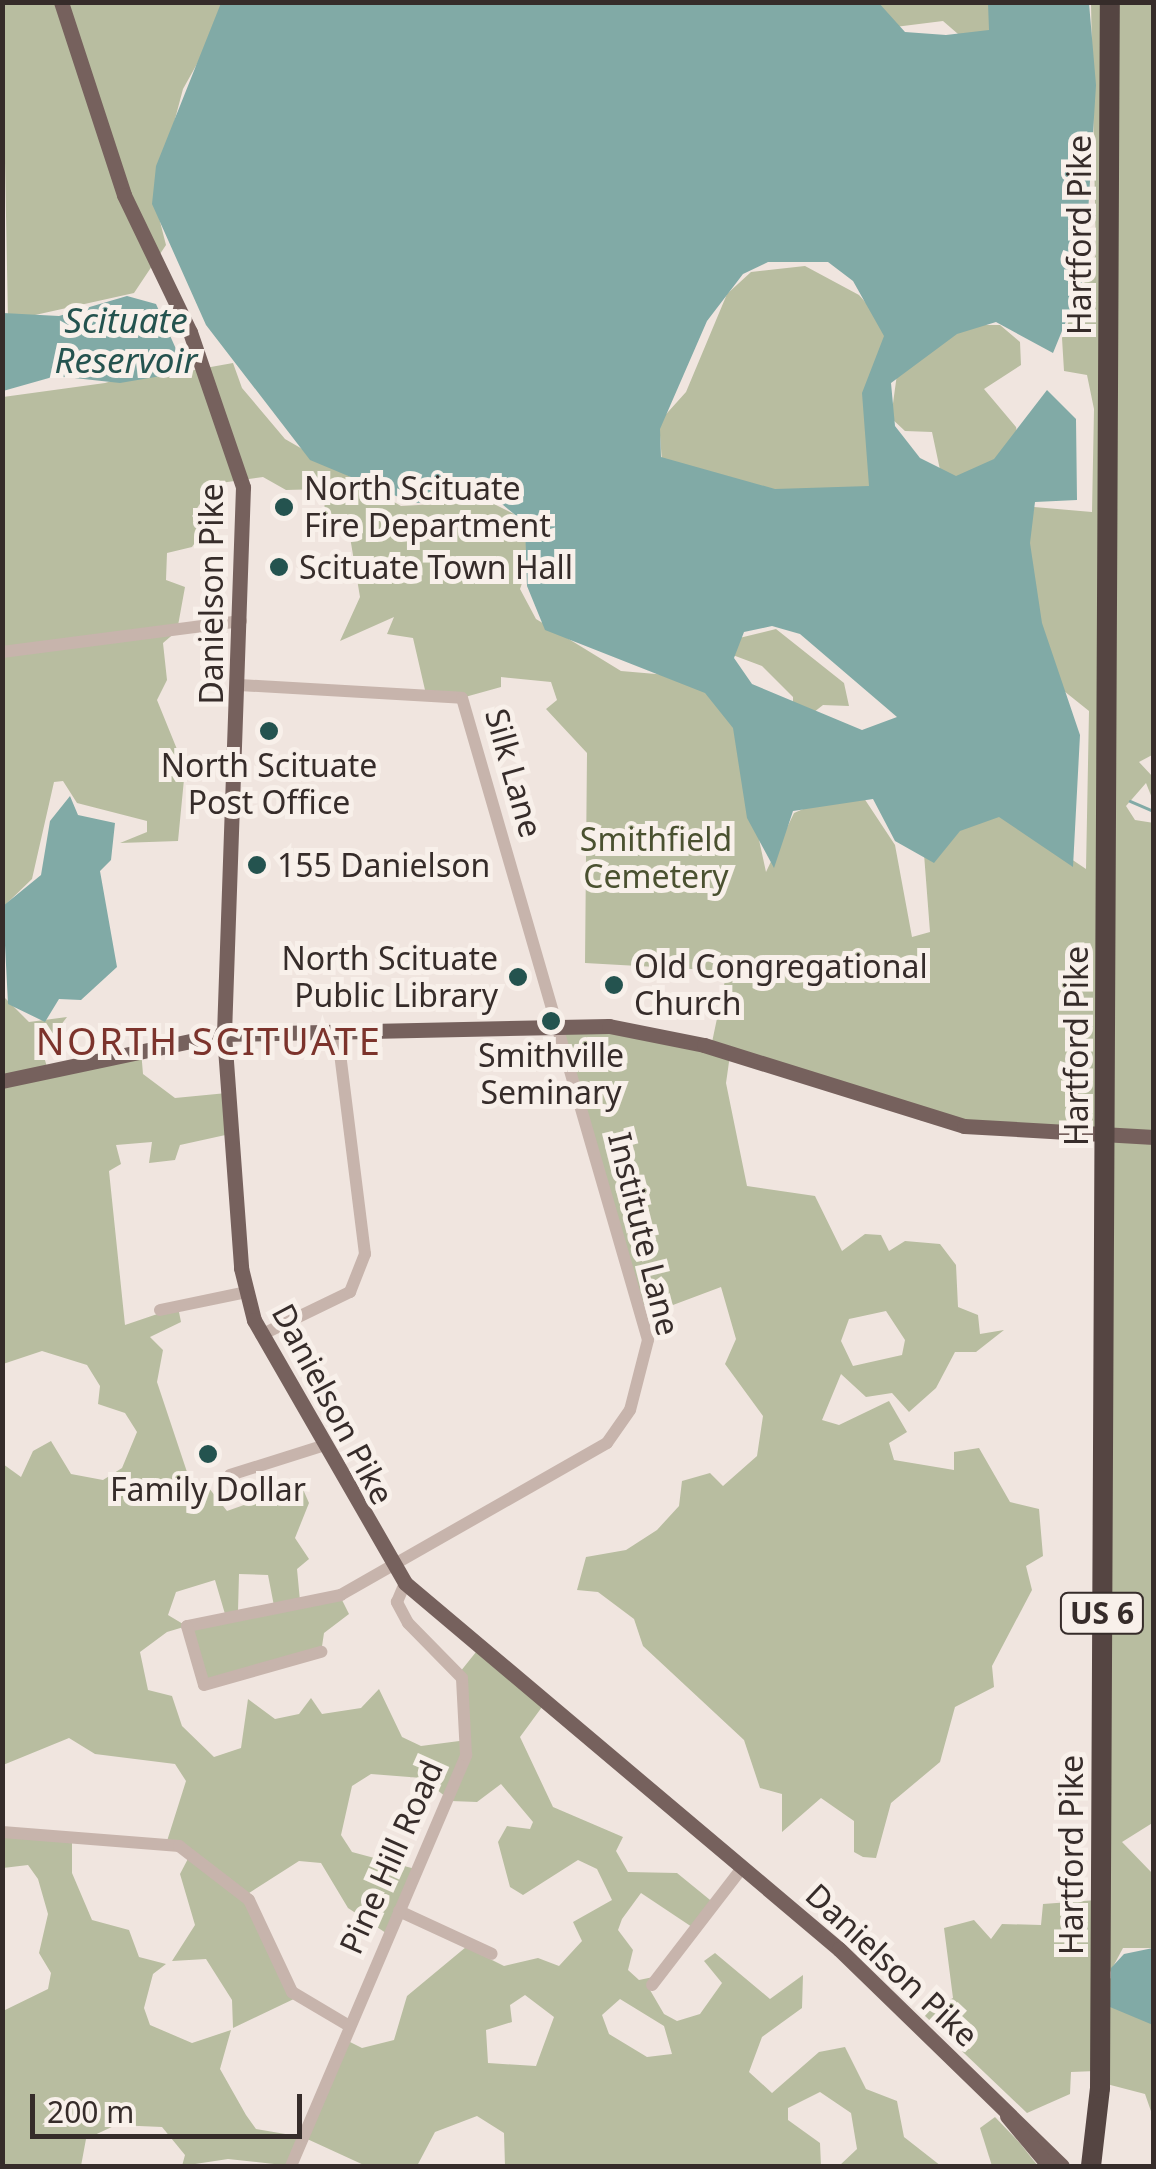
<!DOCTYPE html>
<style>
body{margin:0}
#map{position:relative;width:1156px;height:2169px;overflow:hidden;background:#f0e5df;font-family:"Noto Sans",sans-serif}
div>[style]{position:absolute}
.green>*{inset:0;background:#b8bda0}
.water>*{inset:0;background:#81aaa6}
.stream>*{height:2.5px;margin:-1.25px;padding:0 1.25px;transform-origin:1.25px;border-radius:1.25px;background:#81aaa6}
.minor>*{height:12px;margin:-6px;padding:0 6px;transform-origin:6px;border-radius:6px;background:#c7b4ac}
.major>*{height:15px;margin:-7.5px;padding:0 7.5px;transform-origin:7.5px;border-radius:7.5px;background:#76615d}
.highway>*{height:20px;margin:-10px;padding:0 10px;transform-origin:10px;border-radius:10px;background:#554542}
.dots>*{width:28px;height:28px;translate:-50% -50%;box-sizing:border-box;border:5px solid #f8f0ea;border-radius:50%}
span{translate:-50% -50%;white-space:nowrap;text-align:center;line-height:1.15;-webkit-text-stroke:10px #f8f0ea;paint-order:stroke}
.shield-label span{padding:2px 8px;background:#f8f0ea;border:2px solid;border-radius:8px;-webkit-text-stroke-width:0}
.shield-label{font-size:30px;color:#362c2a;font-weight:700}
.street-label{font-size:32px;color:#362c2a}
.poi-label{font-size:32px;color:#362c2a}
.left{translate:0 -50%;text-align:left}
.right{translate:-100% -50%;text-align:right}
.park-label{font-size:32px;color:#4a5130}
.water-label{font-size:35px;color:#24534f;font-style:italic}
.quarter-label{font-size:38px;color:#7c332c;letter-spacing:2.5px}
.frame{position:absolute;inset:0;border:5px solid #362c2a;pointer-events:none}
.scale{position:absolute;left:30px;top:2094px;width:272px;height:45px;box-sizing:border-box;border:5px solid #362c2a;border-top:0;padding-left:12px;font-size:30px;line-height:35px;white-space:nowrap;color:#362c2a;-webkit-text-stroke:8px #f8f0ea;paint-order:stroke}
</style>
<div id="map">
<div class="green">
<i style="clip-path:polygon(2px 3px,231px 3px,183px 89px,154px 198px,166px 245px,134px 293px,8px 321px)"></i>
<i style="clip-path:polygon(878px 3px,989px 3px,994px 35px,980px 53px,943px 21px,895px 27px)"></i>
<i style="clip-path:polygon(evenodd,1091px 3px,1153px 3px,1154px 754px,1139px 762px,1153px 777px,1154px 803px,1146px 783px,1126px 806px,1135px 820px,1154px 823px,1154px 1822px,1122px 1842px,1153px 1874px,1154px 1948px,1123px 1948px,1108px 1976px,1153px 2019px,1153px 2117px,1145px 2094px,1099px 2082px,1096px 2071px,1071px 2072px,1070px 2094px,1027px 2113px,923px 2014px,953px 1998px,944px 1928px,974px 1920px,991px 1939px,1002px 1924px,1041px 1925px,1043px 1904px,1097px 1900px,1103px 1139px,1005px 1132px,730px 1055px,726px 1083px,747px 1186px,815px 1196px,842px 1251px,865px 1234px,881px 1235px,889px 1251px,905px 1241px,940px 1244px,956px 1265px,958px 1307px,978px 1315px,980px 1334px,1004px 1330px,976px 1352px,955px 1352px,936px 1388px,909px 1412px,892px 1393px,866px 1397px,841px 1374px,822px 1420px,839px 1425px,889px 1401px,907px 1432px,889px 1443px,894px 1460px,954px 1470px,954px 1452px,979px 1448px,1010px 1502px,1039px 1509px,1043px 1556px,1026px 1566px,1032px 1590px,992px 1666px,994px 1687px,955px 1707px,940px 1762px,891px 1803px,876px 1858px,863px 1857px,854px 1852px,854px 1821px,821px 1798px,782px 1832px,782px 1794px,760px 1788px,744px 1740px,643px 1646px,634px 1619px,598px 1592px,577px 1590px,586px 1557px,626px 1550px,657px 1530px,679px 1506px,682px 1481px,710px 1473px,723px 1486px,757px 1456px,763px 1416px,725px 1364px,736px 1339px,721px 1287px,665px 1308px,637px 1304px,557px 1024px,711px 1047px,727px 971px,585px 963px,587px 753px,546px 709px,557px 700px,551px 682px,501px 677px,501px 687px,465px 697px,425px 690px,413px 638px,387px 634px,394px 617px,340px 641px,360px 597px,348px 525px,325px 521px,324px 489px,286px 490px,263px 477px,213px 484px,192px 516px,203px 531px,192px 547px,167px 553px,166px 580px,185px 587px,177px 631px,163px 643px,167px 680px,157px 700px,185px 769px,178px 841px,120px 843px,147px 832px,147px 821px,77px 803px,63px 781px,54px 782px,32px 879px,3px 907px,3px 397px,105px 383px,170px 363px,183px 372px,233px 363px,242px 388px,285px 439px,401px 506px,488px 501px,520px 517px,530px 560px,520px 589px,536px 619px,621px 671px,679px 676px,708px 693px,735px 728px,766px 872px,794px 813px,856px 786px,895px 845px,912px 937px,930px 932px,924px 854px,977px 796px,1086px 869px,1089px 711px,1064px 691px,1020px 582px,1034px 507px,1092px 512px,1094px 409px,1087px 375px,1064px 371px,1062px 338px,1096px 254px,1091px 3px,886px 1311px,905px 1340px,902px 1355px,853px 1366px,841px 1341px,849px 1319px,886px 1311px)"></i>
<i style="clip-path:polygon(805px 266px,859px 295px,889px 329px,891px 491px,768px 498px,662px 462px,659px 422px,686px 392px,727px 294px,751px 272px)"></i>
<i style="clip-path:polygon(974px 325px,1000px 325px,1020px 342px,1021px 365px,984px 389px,1016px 427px,1025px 469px,943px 484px,932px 432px,905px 431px,891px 418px,897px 374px,921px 337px)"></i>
<i style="clip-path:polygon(776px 629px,844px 683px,849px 706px,823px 705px,809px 716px,793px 709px,793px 697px,762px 666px,730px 654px,731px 640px)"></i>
<i style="clip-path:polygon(evenodd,3px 996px,29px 1022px,67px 1017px,42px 1050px,47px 1067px,141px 1050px,143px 1074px,175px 1098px,227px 1093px,230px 1134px,180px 1145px,175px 1160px,149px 1163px,152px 1142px,116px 1145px,121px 1164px,109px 1171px,125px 1325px,178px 1307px,181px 1322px,150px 1337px,163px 1350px,157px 1382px,191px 1484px,205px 1483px,227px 1511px,269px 1496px,272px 1481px,302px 1487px,309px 1503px,295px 1538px,309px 1559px,297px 1569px,300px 1601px,340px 1596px,349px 1614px,324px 1633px,321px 1653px,205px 1685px,187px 1626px,167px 1632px,140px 1652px,148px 1690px,172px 1696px,182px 1726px,214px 1757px,241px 1748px,248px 1699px,275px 1719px,299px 1714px,311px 1698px,322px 1714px,361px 1708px,379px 1689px,402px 1737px,421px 1746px,467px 1740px,460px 1672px,476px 1652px,542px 1707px,520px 1737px,553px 1807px,623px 1837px,616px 1851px,628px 1872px,677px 1873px,715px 1904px,695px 1929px,641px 1893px,622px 1919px,618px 1930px,633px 1950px,628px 1970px,639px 1980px,658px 1976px,650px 1990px,664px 2014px,677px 2021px,700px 2014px,722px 1983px,704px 1961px,715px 1953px,770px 1999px,803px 1975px,802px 2008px,762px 2037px,749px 2072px,772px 2093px,819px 2052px,845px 2047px,866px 2089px,897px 2101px,904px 2137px,941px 2166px,839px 2166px,857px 2149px,851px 2113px,820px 2092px,788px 2108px,788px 2120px,820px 2143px,821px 2166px,505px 2166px,504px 2133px,477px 2116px,435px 2132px,417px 2166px,366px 2166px,305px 2138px,292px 2166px,228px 2159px,182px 2166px,185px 2155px,162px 2127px,116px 2125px,86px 2139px,81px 2166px,3px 2166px,3px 2011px,48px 1989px,51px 1973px,39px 1953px,48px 1914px,38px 1879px,28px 1865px,3px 1868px,3px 1831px,72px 1835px,72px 1873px,92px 1920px,129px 1930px,139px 1957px,166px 1964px,153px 1974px,144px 2008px,150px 2025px,192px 2043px,231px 2030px,220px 2069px,246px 2115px,256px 2129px,303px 2137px,342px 2038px,362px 2048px,394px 2040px,407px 1996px,466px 1947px,504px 1966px,538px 1958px,559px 1966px,582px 1941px,573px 1922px,612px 1900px,597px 1869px,578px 1860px,523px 1895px,510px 1887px,498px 1842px,507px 1826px,530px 1829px,533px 1822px,501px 1784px,477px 1802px,451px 1801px,422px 1778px,371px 1774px,352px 1786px,341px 1835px,352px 1852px,419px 1870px,389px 1935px,348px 1908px,321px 1863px,299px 1861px,246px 1895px,298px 1997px,233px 2028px,232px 2000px,206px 1959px,172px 1961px,195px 1925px,180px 1874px,191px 1853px,167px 1841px,186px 1781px,175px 1764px,95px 1754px,69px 1738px,3px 1765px,3px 1464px,21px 1477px,33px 1451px,51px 1441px,71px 1474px,103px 1480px,122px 1468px,137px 1432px,125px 1413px,98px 1404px,100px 1386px,87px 1365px,42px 1351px,3px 1364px,3px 996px,239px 1574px,268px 1575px,274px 1606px,238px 1611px,239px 1574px,3px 996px,215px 1580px,225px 1614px,188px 1627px,168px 1615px,176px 1592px,215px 1580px,3px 996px,525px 1995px,554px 2017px,536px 2066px,488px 2063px,486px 2030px,512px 2022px,510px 2005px,525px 1995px,3px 996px,620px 1999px,664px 2026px,672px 2054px,647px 2057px,609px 2034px,602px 2015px,620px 1999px)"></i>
<i style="clip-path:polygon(995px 2117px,1019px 2142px,1038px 2166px,992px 2166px,980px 2128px)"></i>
</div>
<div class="water">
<i style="clip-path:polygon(evenodd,878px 2px,905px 32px,946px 35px,989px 30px,988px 3px,1089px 3px,1096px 85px,1084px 277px,1053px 353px,996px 322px,957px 334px,891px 383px,895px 426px,920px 458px,956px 476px,994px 459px,1047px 390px,1076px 419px,1077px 500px,1035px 502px,1030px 543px,1042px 623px,1080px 735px,1073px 867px,999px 817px,960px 831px,934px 863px,895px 841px,873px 799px,793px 811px,774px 868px,747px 818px,733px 728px,705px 693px,545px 630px,527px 586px,525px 523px,497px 500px,413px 503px,310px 460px,206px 325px,152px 204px,156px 166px,221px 3px,878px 2px,768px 262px,828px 262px,853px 281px,884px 336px,862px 393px,869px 486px,775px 489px,661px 457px,660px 429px,707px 321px,743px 274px,768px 262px,878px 2px,772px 626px,800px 634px,897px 717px,862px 730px,752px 684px,734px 658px,744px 632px,772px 626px)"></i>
<i style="clip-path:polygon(127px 296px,156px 304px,180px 358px,161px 376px,120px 383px,56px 376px,3px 391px,3px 313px,59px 316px)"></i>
<i style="clip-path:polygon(70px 796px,78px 815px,115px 823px,111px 860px,100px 871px,117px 967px,81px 1000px,59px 999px,45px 1022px,8px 1004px,3px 906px,41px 875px,50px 821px)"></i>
<i style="clip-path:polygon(1153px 1948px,1153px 2025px,1110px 2007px,1111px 1968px,1124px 1954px)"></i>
</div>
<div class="stream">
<i style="left:1130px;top:801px;width:26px;rotate:23deg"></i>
</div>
<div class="minor">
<i style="left:2px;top:652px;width:241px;rotate:-7.4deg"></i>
<i style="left:239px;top:685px;width:223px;rotate:3.3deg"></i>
<i style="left:462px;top:698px;width:668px;rotate:73.84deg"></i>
<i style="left:648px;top:1340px;width:72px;rotate:104.4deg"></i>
<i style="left:630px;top:1410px;width:40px;rotate:124.9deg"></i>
<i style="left:607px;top:1443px;width:306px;rotate:150.3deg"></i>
<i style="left:341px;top:1595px;width:157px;rotate:168.6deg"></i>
<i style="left:187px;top:1626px;width:61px;rotate:73.9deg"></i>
<i style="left:204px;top:1685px;width:122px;rotate:-15.8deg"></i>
<i style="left:160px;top:1310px;width:88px;rotate:-11.8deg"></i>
<i style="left:261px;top:1335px;width:99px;rotate:-25.8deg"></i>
<i style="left:350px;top:1292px;width:41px;rotate:-68.5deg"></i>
<i style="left:365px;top:1254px;width:226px;rotate:-97.1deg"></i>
<i style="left:230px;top:1475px;width:96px;rotate:-17.5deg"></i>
<i style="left:2px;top:1832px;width:178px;rotate:4.5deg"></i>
<i style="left:179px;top:1846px;width:88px;rotate:37.6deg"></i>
<i style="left:249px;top:1900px;width:102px;rotate:64.9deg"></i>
<i style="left:292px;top:1992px;width:63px;rotate:30.7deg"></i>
<i style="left:399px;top:1911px;width:102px;rotate:24.8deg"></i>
<i style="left:652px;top:1985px;width:149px;rotate:-52.4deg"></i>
<i style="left:291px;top:2166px;width:447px;rotate:-66.9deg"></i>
<i style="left:466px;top:1755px;width:77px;rotate:-93deg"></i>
<i style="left:462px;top:1678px;width:77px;rotate:-134.5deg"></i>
<i style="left:408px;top:1623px;width:24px;rotate:-118deg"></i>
<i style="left:397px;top:1602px;width:21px;rotate:-67deg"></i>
</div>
<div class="major">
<i style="left:61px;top:2px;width:203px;rotate:71.9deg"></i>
<i style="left:124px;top:195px;width:152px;rotate:64.3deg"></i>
<i style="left:190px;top:332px;width:164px;rotate:71.1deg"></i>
<i style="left:243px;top:487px;width:547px;rotate:91.99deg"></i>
<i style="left:224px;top:1034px;width:235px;rotate:85.8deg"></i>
<i style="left:241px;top:1268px;width:54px;rotate:76deg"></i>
<i style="left:254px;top:1320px;width:303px;rotate:60.1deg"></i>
<i style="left:405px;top:1583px;width:568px;rotate:40.14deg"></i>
<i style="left:839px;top:1949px;width:311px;rotate:44.2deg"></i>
<i style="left:2px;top:1081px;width:227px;rotate:-12deg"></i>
<i style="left:224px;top:1034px;width:385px;rotate:-1.2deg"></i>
<i style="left:609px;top:1026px;width:97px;rotate:11.3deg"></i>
<i style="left:704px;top:1045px;width:272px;rotate:17.3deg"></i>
<i style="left:964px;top:1126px;width:190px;rotate:3.3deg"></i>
<i style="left:1007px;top:2116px;width:65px;rotate:50deg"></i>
</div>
<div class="highway">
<i style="left:1091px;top:2166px;width:79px;rotate:-83.4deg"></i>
<i style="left:1100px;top:2088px;width:2086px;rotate:-89.73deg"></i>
</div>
<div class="dots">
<i style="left:284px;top:507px;background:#24534f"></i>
<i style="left:279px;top:567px;background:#24534f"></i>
<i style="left:269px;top:731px;background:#24534f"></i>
<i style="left:257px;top:865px;background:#24534f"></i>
<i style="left:518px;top:977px;background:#24534f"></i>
<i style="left:614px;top:985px;background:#24534f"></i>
<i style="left:551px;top:1021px;background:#24534f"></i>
<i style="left:208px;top:1454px;background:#24534f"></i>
</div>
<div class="shield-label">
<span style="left:1102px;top:1613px">US 6</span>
</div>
<div class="street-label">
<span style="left:1079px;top:235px;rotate:-90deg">Hartford Pike</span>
<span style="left:211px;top:594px;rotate:-90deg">Danielson Pike</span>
<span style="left:514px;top:773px;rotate:74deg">Silk Lane</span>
<span style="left:1076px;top:1046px;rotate:-90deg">Hartford Pike</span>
<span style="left:644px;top:1234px;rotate:76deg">Institute Lane</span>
<span style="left:333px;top:1404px;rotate:62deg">Danielson Pike</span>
<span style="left:1071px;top:1855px;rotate:-90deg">Hartford Pike</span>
<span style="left:391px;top:1857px;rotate:-66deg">Pine Hill Road</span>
<span style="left:892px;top:1965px;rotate:43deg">Danielson Pike</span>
</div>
<div class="poi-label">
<span class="left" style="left:304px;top:507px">North Scituate<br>Fire Department</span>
<span class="left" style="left:299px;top:567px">Scituate Town Hall</span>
<span style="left:269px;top:784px">North Scituate<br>Post Office</span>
<span class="left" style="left:277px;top:865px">155 Danielson</span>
<span class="right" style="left:498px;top:977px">North Scituate<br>Public Library</span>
<span class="left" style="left:634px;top:985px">Old Congregational<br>Church</span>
<span style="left:551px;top:1074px">Smithville<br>Seminary</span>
<span style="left:208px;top:1489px">Family Dollar</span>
</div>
<div class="park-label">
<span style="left:656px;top:858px">Smithfield<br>Cemetery</span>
</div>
<div class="water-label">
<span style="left:126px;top:340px">Scituate<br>Reservoir</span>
</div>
<div class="quarter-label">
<span style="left:209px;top:1041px">NORTH SCITUATE</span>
</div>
<div class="frame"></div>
<div class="scale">200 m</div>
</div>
